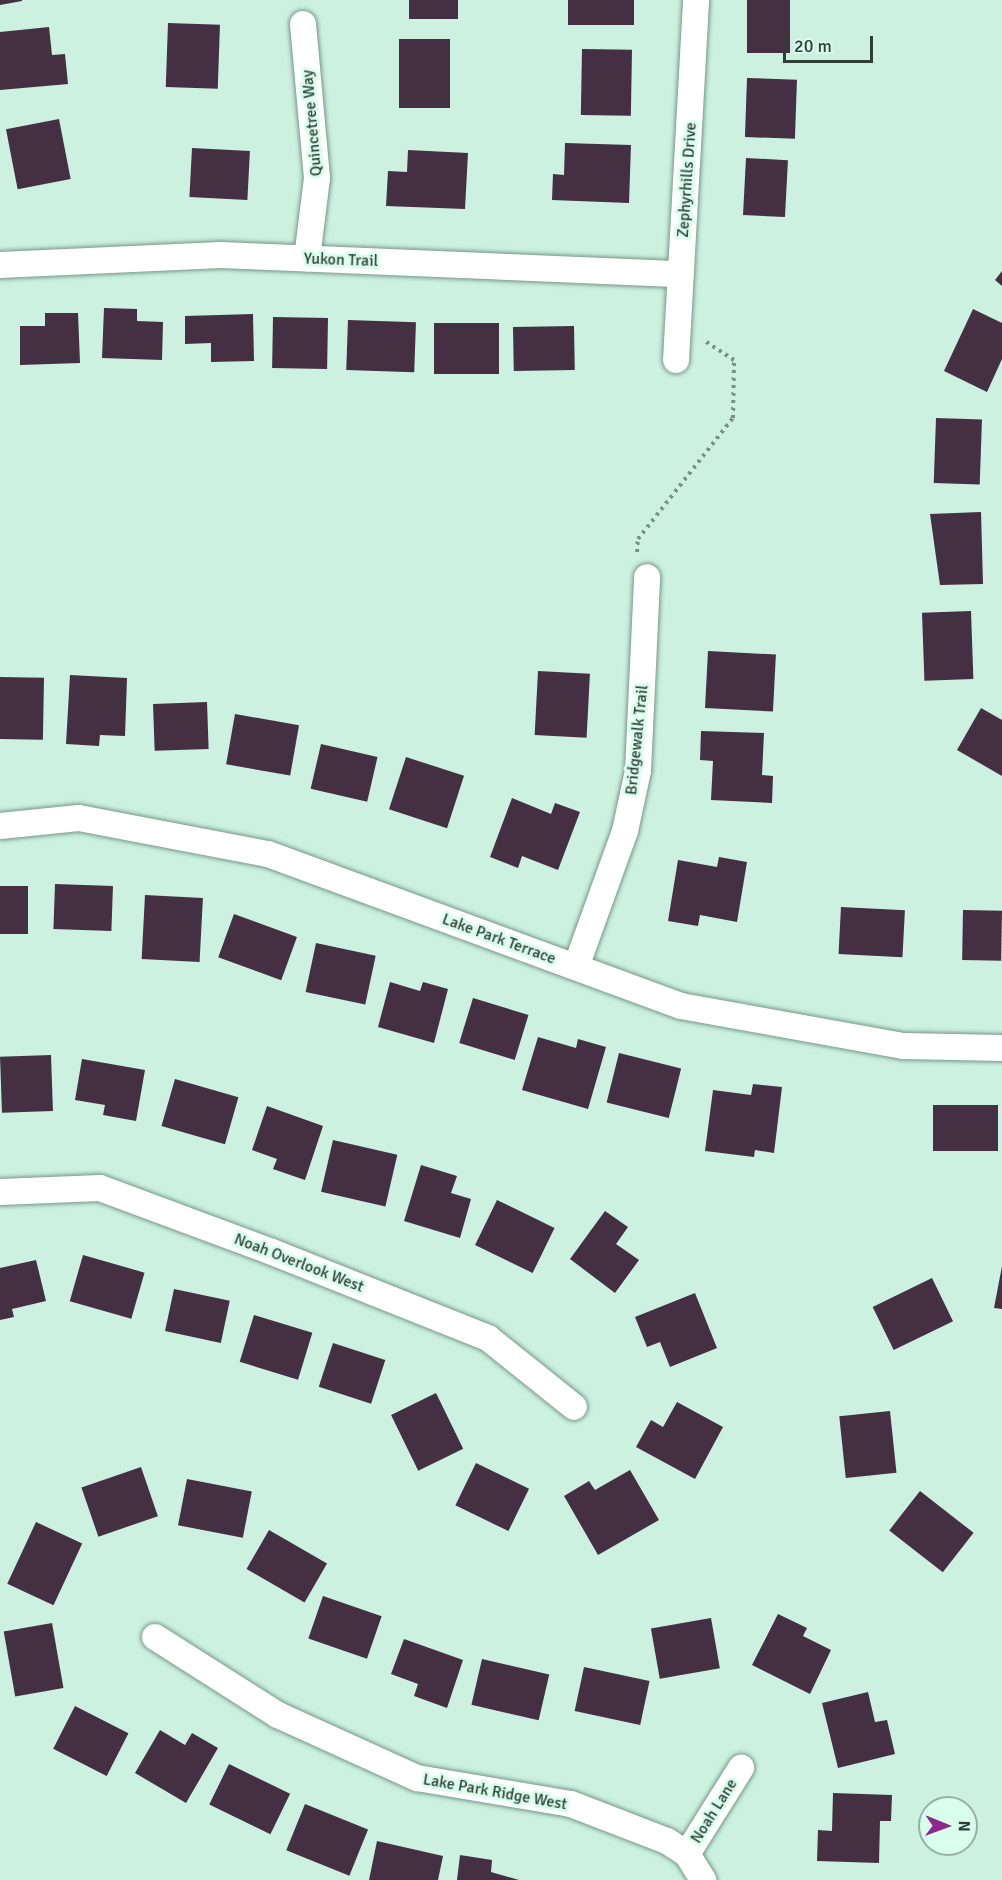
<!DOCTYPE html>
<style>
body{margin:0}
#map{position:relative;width:1002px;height:1880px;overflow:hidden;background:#ccf1e0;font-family:Signika,sans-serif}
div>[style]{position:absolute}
.building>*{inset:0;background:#442f43;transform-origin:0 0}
.path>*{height:4px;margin-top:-2px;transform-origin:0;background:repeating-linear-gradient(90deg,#789185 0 3px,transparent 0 7.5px)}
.roads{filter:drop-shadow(0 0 2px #769889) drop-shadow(0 0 2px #769889)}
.minor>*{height:26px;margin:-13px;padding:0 13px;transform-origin:13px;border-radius:13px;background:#fff}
span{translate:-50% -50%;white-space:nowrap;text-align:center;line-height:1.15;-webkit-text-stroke:6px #d9feed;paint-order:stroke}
.street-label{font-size:16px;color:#303e38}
.north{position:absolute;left:918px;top:1796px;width:60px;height:60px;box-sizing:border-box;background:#d9feed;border:2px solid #95b1a5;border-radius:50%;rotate:91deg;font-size:16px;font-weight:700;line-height:24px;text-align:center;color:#303e38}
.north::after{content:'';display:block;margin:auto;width:21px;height:27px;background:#8f288d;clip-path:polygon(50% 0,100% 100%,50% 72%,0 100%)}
.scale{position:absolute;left:783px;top:36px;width:90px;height:27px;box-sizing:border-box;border:3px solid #303e38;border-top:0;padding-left:8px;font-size:18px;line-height:21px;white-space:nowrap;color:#303e38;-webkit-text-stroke:4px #d9feed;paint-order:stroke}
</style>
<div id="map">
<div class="building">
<i style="clip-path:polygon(0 0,22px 0,22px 1px,0 5px)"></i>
<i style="left:409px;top:0;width:49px;height:19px"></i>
<i style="left:568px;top:0;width:66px;height:25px"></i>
<i style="left:747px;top:0;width:43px;height:53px"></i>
<i style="left:168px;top:23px;width:52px;height:64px;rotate:2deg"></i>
<i style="clip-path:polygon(49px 27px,52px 55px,65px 54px,68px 84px,0 90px,0 32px)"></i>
<i style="left:399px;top:39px;width:51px;height:69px"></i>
<i style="left:582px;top:49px;width:50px;height:66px;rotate:1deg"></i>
<i style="left:747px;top:78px;width:50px;height:59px;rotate:2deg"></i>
<i style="left:59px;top:119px;width:61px;height:54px;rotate:79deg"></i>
<i style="clip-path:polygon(565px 143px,631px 145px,629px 203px,552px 200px,553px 174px,564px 175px)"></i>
<i style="left:192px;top:148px;width:58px;height:49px;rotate:3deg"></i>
<i style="clip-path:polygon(408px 150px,468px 153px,465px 209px,386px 206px,388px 171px,407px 172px)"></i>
<i style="left:746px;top:158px;width:42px;height:57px;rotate:3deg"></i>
<i style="clip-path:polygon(1002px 271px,1002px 286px,995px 280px)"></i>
<i style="clip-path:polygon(104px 308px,137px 309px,137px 321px,163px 322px,162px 360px,102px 358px)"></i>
<i style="clip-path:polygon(973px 309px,1002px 323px,1002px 359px,987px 392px,944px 371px)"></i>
<i style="clip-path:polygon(45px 313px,78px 313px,80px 363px,20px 365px,20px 326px,45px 326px)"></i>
<i style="clip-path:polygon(253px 314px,254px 361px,211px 362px,211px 343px,185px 344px,185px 316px)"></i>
<i style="left:273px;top:317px;width:55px;height:51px;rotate:1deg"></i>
<i style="left:348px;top:320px;width:68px;height:50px;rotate:2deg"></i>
<i style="left:434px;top:323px;width:65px;height:51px"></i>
<i style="left:574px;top:326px;width:44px;height:61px;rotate:89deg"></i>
<i style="left:936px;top:418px;width:46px;height:65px;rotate:2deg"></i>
<i style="clip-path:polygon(981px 512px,983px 584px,940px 585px,930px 514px)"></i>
<i style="left:971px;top:611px;width:68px;height:49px;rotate:88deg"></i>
<i style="left:708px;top:651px;width:68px;height:57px;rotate:3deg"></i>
<i style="left:538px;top:671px;width:52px;height:64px;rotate:3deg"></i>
<i style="clip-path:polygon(70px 675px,127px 678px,125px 736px,100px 735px,99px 746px,66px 744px)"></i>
<i style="left:0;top:677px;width:44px;height:62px;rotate:1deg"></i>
<i style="left:207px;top:702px;width:47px;height:54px;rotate:88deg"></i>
<i style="clip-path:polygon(981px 708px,1002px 720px,1002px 776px,957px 750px)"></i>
<i style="left:235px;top:714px;width:65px;height:51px;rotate:10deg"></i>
<i style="clip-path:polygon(701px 731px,764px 733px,762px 775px,773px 776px,772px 803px,711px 800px,713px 761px,700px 760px)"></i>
<i style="left:321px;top:744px;width:58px;height:46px;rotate:13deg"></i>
<i style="left:406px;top:757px;width:61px;height:55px;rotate:18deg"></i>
<i style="clip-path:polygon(512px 798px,551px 814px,555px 803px,580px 812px,558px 870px,522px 856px,518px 868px,490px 857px)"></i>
<i style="clip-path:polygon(719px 857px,747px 862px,737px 922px,700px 915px,698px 926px,668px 921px,678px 860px,717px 867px)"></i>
<i style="left:55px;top:884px;width:58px;height:45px;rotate:2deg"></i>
<i style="left:0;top:886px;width:28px;height:48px"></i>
<i style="left:145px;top:895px;width:58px;height:64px;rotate:3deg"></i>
<i style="left:841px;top:907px;width:64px;height:47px;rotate:3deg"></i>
<i style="left:963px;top:910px;width:39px;height:50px;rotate:1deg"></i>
<i style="left:234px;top:914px;width:67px;height:46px;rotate:20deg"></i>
<i style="left:316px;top:943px;width:61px;height:50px;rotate:12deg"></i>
<i style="clip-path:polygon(390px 982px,420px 991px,423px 982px,448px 989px,434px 1043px,378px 1027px)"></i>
<i style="left:473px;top:998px;width:58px;height:47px;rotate:17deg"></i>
<i style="clip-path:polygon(538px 1037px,576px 1048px,578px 1039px,606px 1047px,588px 1109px,522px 1090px)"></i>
<i style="left:619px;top:1053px;width:64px;height:51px;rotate:14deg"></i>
<i style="left:51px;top:1055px;width:56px;height:51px;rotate:88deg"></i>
<i style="clip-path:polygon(82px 1059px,145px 1070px,136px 1121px,103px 1115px,105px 1105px,75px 1100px)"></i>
<i style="left:175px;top:1079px;width:66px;height:49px;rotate:16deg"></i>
<i style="clip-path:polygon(753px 1084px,782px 1087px,774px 1153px,755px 1150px,754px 1157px,705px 1151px,713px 1090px,751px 1095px)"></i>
<i style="left:933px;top:1105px;width:65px;height:46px"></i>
<i style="clip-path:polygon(267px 1106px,323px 1126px,305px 1180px,273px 1169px,277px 1159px,252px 1150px)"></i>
<i style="left:333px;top:1140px;width:66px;height:53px;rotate:13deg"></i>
<i style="clip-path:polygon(421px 1165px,457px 1176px,451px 1193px,471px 1199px,460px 1238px,404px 1221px)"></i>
<i style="left:497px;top:1200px;width:64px;height:50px;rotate:26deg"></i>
<i style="clip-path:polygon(605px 1211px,628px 1227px,616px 1244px,639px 1260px,615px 1293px,570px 1259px)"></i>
<i style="left:83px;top:1255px;width:64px;height:48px;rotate:16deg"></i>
<i style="clip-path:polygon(36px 1260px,46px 1301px,12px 1309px,14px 1317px,0 1320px,0 1268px)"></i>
<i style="clip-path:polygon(1002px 1266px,1002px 1309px,994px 1308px)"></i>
<i style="left:932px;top:1278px;width:48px;height:66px;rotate:64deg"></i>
<i style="left:174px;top:1289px;width:57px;height:43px;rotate:12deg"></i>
<i style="clip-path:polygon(695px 1293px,717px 1348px,670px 1367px,660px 1342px,647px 1347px,635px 1317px)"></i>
<i style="left:254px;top:1315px;width:61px;height:49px;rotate:17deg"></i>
<i style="left:333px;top:1343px;width:55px;height:46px;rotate:18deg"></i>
<i style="left:436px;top:1393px;width:62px;height:50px;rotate:64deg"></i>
<i style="clip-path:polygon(677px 1402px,723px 1427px,695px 1479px,636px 1447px,651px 1420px,663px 1427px)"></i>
<i style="left:890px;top:1411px;width:62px;height:51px;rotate:84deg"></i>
<i style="left:476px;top:1463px;width:59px;height:47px;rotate:26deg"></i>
<i style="left:141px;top:1467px;width:52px;height:63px;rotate:71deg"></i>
<i style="clip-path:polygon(630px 1470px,659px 1520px,598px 1555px,564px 1496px,589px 1481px,595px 1490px)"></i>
<i style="left:187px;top:1479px;width:66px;height:47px;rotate:11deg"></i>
<i style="left:920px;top:1491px;width:68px;height:50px;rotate:38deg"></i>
<i style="left:36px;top:1522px;width:51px;height:68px;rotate:25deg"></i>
<i style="left:269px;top:1530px;width:67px;height:45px;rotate:30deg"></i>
<i style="left:323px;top:1596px;width:62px;height:45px;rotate:19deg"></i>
<i style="clip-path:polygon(778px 1614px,807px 1628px,803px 1636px,831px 1650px,810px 1694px,752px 1665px)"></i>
<i style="left:711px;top:1618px;width:51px;height:61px;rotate:80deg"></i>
<i style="left:52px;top:1623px;width:66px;height:49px;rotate:80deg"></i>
<i style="clip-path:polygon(404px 1639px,463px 1660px,447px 1708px,414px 1696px,418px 1684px,391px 1674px)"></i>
<i style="left:482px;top:1659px;width:69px;height:47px;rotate:13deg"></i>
<i style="left:584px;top:1667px;width:67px;height:45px;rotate:12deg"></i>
<i style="clip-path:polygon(868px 1692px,875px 1722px,887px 1720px,895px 1754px,838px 1768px,822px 1703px)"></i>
<i style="left:75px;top:1706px;width:60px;height:48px;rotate:27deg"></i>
<i style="clip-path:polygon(160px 1730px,185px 1745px,192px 1733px,218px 1748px,186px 1803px,135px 1773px)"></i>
<i style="left:229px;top:1764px;width:68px;height:45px;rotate:26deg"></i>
<i style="clip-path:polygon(833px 1793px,892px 1795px,891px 1821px,880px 1821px,879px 1863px,817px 1861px,818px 1830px,832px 1831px)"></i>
<i style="left:305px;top:1804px;width:68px;height:50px;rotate:22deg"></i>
<i style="clip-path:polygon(377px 1841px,443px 1856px,438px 1880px,369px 1880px)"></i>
<i style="clip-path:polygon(460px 1855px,492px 1860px,491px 1872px,519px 1880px,457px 1880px)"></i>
</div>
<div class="path">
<i style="left:637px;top:552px;width:13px;rotate:-86deg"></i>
<i style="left:638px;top:539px;width:154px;rotate:-51.9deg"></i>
<i style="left:733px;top:418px;width:58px;rotate:-89deg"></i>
<i style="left:734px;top:360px;width:35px;rotate:-147deg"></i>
</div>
<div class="roads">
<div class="minor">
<i style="left:303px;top:24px;width:155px;rotate:84.8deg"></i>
<i style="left:317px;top:178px;width:81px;rotate:97.1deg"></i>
<i style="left:0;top:265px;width:221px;rotate:-2.6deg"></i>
<i style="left:221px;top:255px;width:460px;rotate:2.4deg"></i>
<i style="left:676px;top:360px;width:361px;rotate:-86.8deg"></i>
<i style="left:0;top:826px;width:79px;rotate:-5.8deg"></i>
<i style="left:79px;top:818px;width:192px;rotate:10.8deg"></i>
<i style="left:268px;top:854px;width:440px;rotate:20.2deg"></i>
<i style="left:681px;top:1006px;width:227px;rotate:10.2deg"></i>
<i style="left:904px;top:1046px;width:98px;rotate:1.2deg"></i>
<i style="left:576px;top:967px;width:145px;rotate:-70.2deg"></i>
<i style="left:625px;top:831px;width:61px;rotate:-77.8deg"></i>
<i style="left:638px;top:771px;width:194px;rotate:-87.3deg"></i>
<i style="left:0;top:1192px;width:100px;rotate:-2.3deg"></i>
<i style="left:100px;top:1188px;width:184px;rotate:20.4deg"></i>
<i style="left:272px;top:1252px;width:232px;rotate:21.7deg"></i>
<i style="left:488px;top:1338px;width:110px;rotate:38.7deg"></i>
<i style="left:155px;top:1637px;width:146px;rotate:32.4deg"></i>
<i style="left:278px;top:1715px;width:153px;rotate:24.4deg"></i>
<i style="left:417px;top:1778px;width:156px;rotate:9.6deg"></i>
<i style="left:571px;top:1804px;width:103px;rotate:21.1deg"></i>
<i style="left:667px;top:1841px;width:24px;rotate:33deg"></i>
<i style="left:687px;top:1854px;width:31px;rotate:58deg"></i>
<i style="left:687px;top:1854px;width:102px;rotate:-57.9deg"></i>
</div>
</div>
<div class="street-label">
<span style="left:312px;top:123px;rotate:-95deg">Quincetree Way</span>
<span style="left:687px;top:180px;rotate:-86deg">Zephyrhills Drive</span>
<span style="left:341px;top:260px;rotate:2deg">Yukon Trail</span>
<span style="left:637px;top:740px;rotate:-84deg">Bridgewalk Trail</span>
<span style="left:499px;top:939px;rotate:20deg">Lake Park Terrace</span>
<span style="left:299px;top:1263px;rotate:21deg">Noah Overlook West</span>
<span style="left:495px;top:1792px;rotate:10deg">Lake Park Ridge West</span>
<span style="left:714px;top:1811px;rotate:-58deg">Noah Lane</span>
</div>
<div class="north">N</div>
<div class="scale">20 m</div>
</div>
